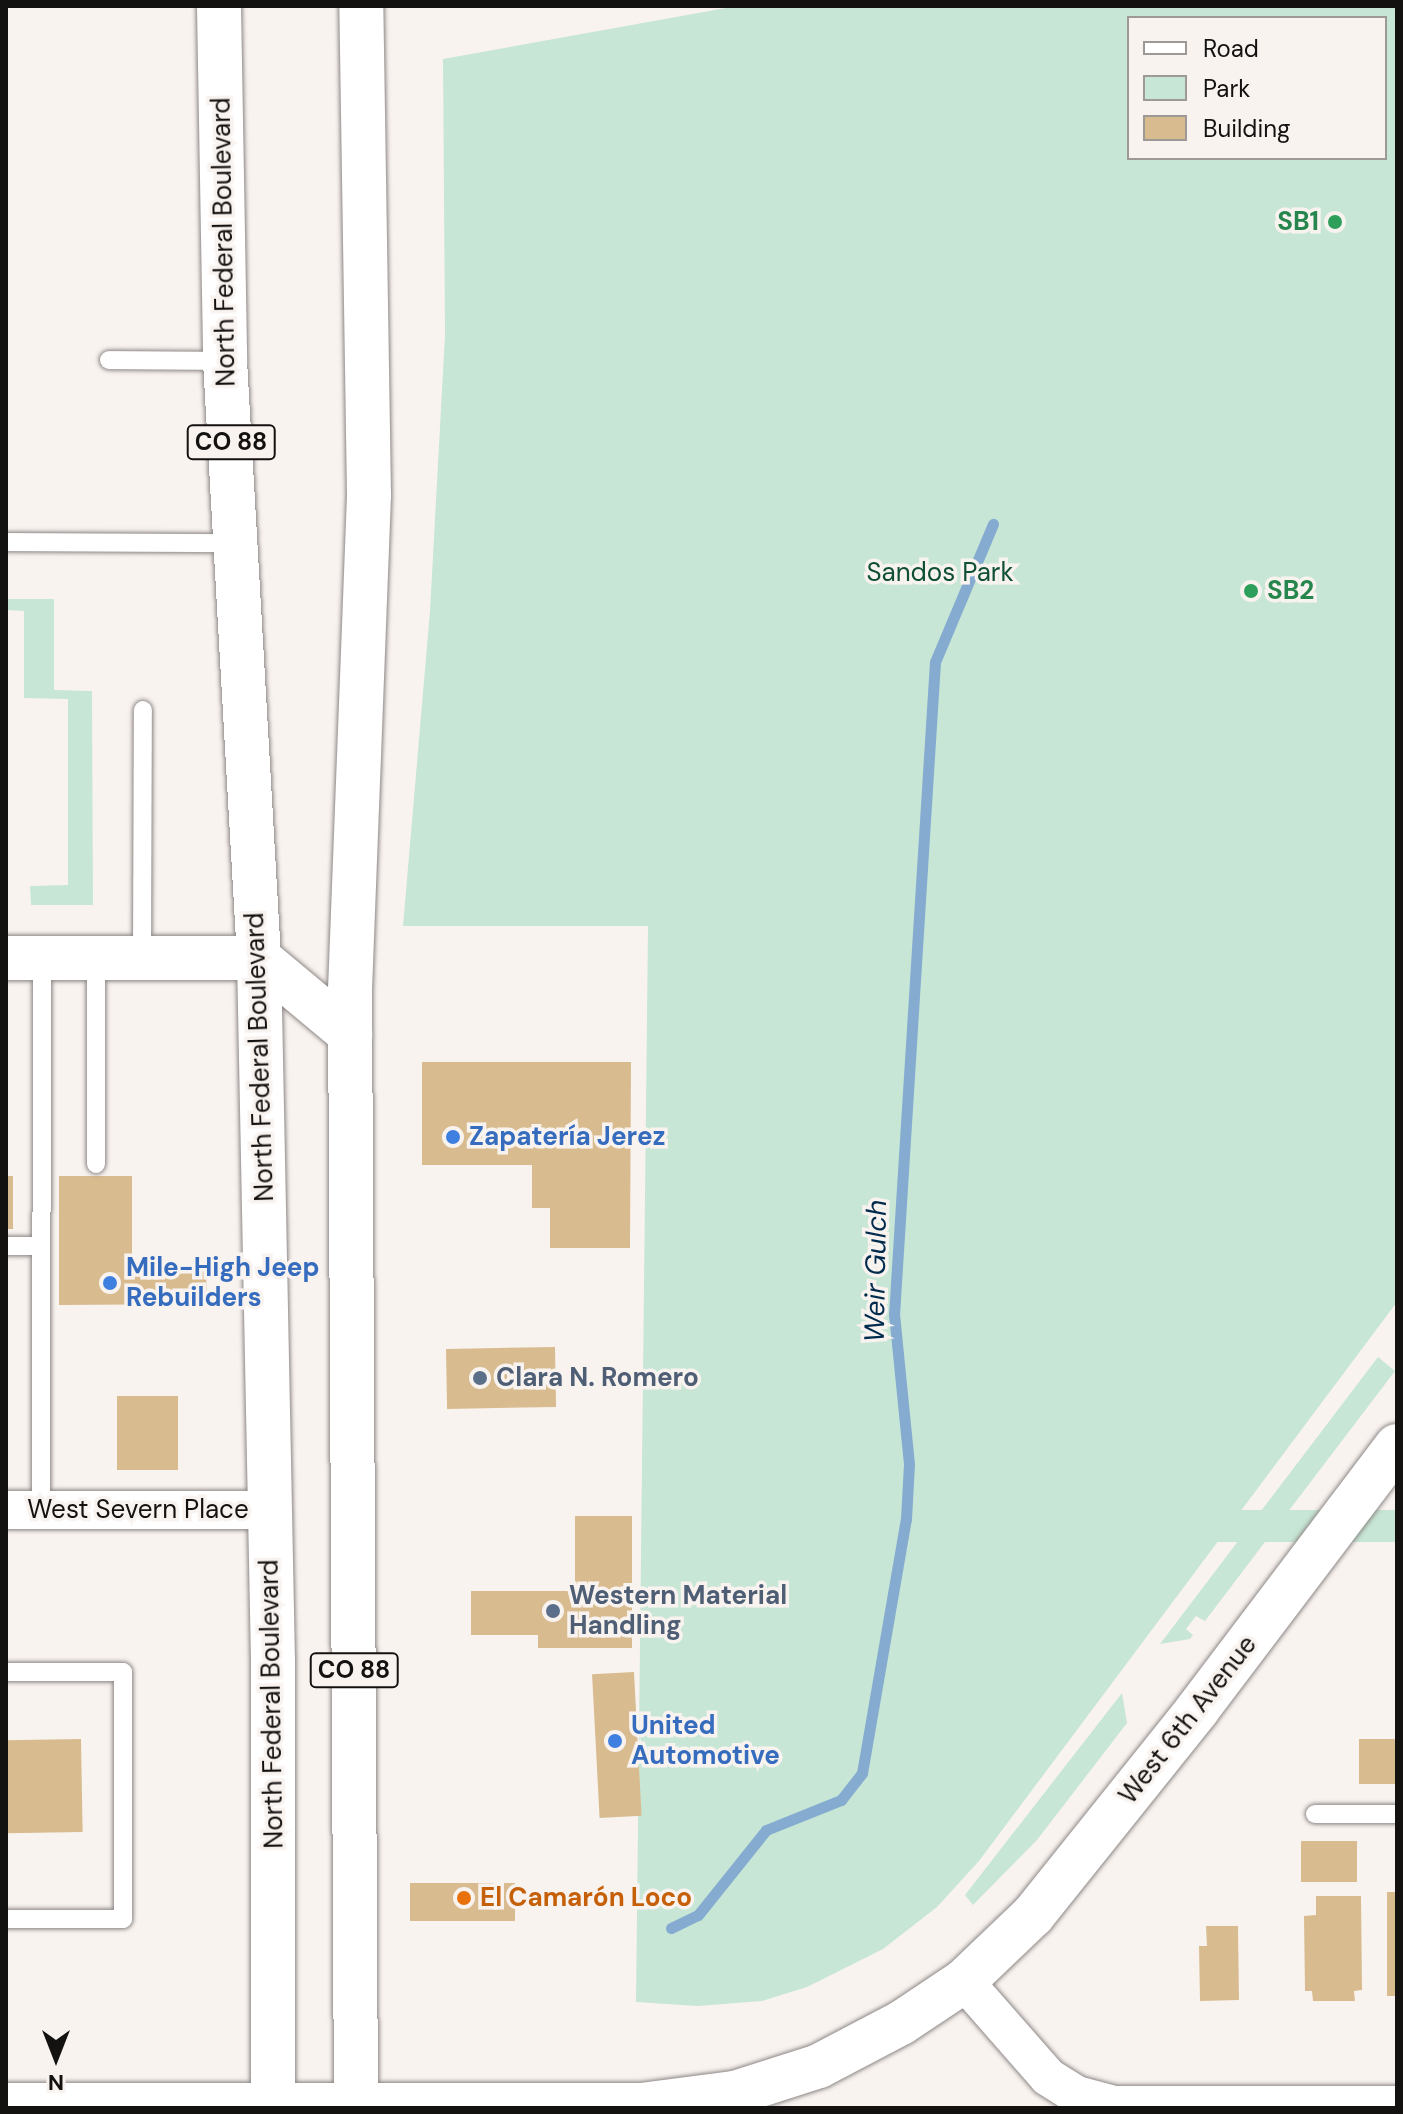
<!DOCTYPE html>
<meta charset="utf-8">
<style>
body{margin:0}
#map{position:relative;width:1403px;height:2114px;overflow:hidden;background:#f9f3f0;font-family:"DM Sans",sans-serif}
div>[style]{position:absolute}
.green>*{inset:0;background:#c7e6d5;transform-origin:0 0}
.stream>*{height:11px;margin:-5.5px;padding:0 5.5px;transform-origin:5.5px;border-radius:5.5px;background:#85acd0}
.building>*{inset:0;background:#d8bb8f;transform-origin:0 0}
.roads{filter:drop-shadow(0 0 2px #8d8886) drop-shadow(0 0 2px #8d8886)}
.lane>*{height:18px;margin:-9px;padding:0 9px;transform-origin:9px;border-radius:9px;background:#fff}
.street>*{height:38px;margin:-19px;padding:0 19px;transform-origin:19px;border-radius:19px;background:#fff}
.secondary>*{height:44px;margin:-22px;padding:0 22px;transform-origin:22px;border-radius:22px;background:#fff}
.primary>*{height:44px;margin:-22px;padding:0 22px;transform-origin:22px;border-radius:22px;background:#fff}
.dots>*{width:22px;height:22px;translate:-50% -50%;box-sizing:border-box;border:4px solid #f9f3f0;border-radius:50%}
span{translate:-50% -50%;white-space:nowrap;text-align:center;line-height:1.15;-webkit-text-stroke:7px #f9f3f0;paint-order:stroke}
.shield-label span{padding:2px 6px;background:#f9f3f0;border:2px solid;border-radius:6px;-webkit-text-stroke-width:0}
.shield-label{font-size:24px;color:#141211;font-weight:700}
.leisure-label{font-size:26px;color:#27864d;font-weight:700}
.right{translate:-100% -50%;text-align:right}
.left{translate:0 -50%;text-align:left}
.street-label{font-size:26px;color:#141211}
.park-label{font-size:26px;color:#0e4f35}
.shop-label{font-size:26px;color:#366cbe;font-weight:700}
.service-label{font-size:26px;color:#4e5e75;font-weight:700}
.food-label{font-size:26px;color:#c56008;font-weight:700}
.water-label{font-size:28px;color:#002b4d;font-style:italic}
.frame{position:absolute;inset:0;border:8px solid #141211;pointer-events:none}
.legend{position:absolute;left:1127px;top:16px;width:260px;height:144px;box-sizing:border-box;background:#f9f3f0;border:2px solid #9d9997;margin:0;padding:10px 14px;list-style:none;font-size:24px;color:#141211}
.legend li{display:flex;align-items:center;gap:16px;height:40px}
.legend b{width:40px;border:2px solid #9d9997}
.north{position:absolute;left:16px;top:2018px;width:80px;height:80px;-webkit-text-stroke:6px #f9f3f0;paint-order:stroke;rotate:180deg;font-size:22px;font-weight:700;line-height:32px;text-align:center;color:#141211}
.north::after{content:'';display:block;margin:auto;width:28px;height:36px;background:#141211;clip-path:polygon(50% 0,100% 100%,50% 72%,0 100%)}
</style>
<div id="map">
<div class="green">
<i style="clip-path:polygon(evenodd,737px 6px,1397px 6px,1397px 1302px,979px 1861px,937px 1907px,883px 1949px,807px 1987px,762px 2001px,698px 2006px,636px 2002px,648px 926px,403px 926px,430px 611px,445px 335px,443px 59px,737px 6px,1129px 18px,1385px 18px,1385px 158px,1129px 158px,1129px 18px)"></i>
<i style="clip-path:polygon(6px 599px,54px 599px,54px 690px,92px 691px,93px 905px,31px 905px,30px 886px,68px 885px,68px 699px,24px 698px,24px 611px,6px 610px)"></i>
<i style="clip-path:polygon(1378px 1357px,1395px 1371px,1205px 1621px,1196px 1616px,1186px 1629px,1193px 1635px,1190px 1639px,1160px 1644px)"></i>
<i style="left:1397px;top:1510px;width:32px;height:584px;rotate:90deg"></i>
<i style="clip-path:polygon(1122px 1693px,1127px 1723px,1037px 1840px,973px 1905px,965px 1895px)"></i>
</div>
<div class="stream">
<i style="left:671px;top:1928px;width:30px;rotate:-26deg"></i>
<i style="left:698px;top:1915px;width:109px;rotate:-51.3deg"></i>
<i style="left:766px;top:1830px;width:81px;rotate:-21.8deg"></i>
<i style="left:841px;top:1800px;width:34px;rotate:-52deg"></i>
<i style="left:862px;top:1773px;width:258px;rotate:-80.2deg"></i>
<i style="left:906px;top:1519px;width:55px;rotate:-86.9deg"></i>
<i style="left:909px;top:1464px;width:150px;rotate:-95.7deg"></i>
<i style="left:894px;top:1315px;width:654px;rotate:-86.41deg"></i>
<i style="left:935px;top:662px;width:150px;rotate:-67.2deg"></i>
</div>
<div class="building">
<i style="clip-path:polygon(422px 1062px,631px 1062px,630px 1248px,550px 1248px,550px 1208px,532px 1208px,532px 1165px,422px 1165px)"></i>
<i style="left:6px;top:1176px;width:7px;height:53px"></i>
<i style="clip-path:polygon(59px 1176px,132px 1176px,132px 1269px,206px 1269px,207px 1304px,59px 1305px)"></i>
<i style="left:555px;top:1347px;width:60px;height:109px;rotate:89deg"></i>
<i style="left:117px;top:1396px;width:61px;height:74px"></i>
<i style="clip-path:polygon(575px 1516px,632px 1516px,632px 1648px,538px 1648px,538px 1635px,471px 1635px,471px 1591px,575px 1591px)"></i>
<i style="left:634px;top:1672px;width:144px;height:42px;rotate:87deg"></i>
<i style="left:81px;top:1739px;width:93px;height:75px;rotate:89deg"></i>
<i style="left:1359px;top:1739px;width:38px;height:45px"></i>
<i style="left:1301px;top:1841px;width:56px;height:41px"></i>
<i style="left:515px;top:1883px;width:38px;height:105px;rotate:90deg"></i>
<i style="left:1387px;top:1892px;width:10px;height:104px"></i>
<i style="clip-path:polygon(1316px 1896px,1361px 1896px,1362px 1990px,1354px 1991px,1355px 2001px,1313px 2001px,1312px 1991px,1305px 1991px,1304px 1916px,1316px 1915px)"></i>
<i style="clip-path:polygon(1206px 1926px,1238px 1926px,1239px 2000px,1200px 2001px,1199px 1946px,1207px 1946px)"></i>
</div>
<div class="roads">
<div class="lane">
<i style="left:109px;top:360px;width:116px;rotate:0.5deg"></i>
<i style="left:6px;top:542px;width:229px;rotate:0.3deg"></i>
<i style="left:96px;top:958px;width:206px;rotate:90deg"></i>
<i style="left:142px;top:958px;width:248px;rotate:-89.8deg"></i>
<i style="left:6px;top:1246px;width:35px"></i>
<i style="left:41px;top:1510px;width:552px;rotate:-89.9deg"></i>
<i style="left:6px;top:1672px;width:117px"></i>
<i style="left:123px;top:1672px;width:247px;rotate:90deg"></i>
<i style="left:123px;top:1919px;width:117px;rotate:180deg"></i>
<i style="left:1315px;top:1814px;width:82px"></i>
</div>
<div class="street">
<i style="left:6px;top:1510px;width:264px"></i>
<i style="left:964px;top:1981px;width:128px;rotate:48.8deg"></i>
<i style="left:1048px;top:2077px;width:34px;rotate:32deg"></i>
<i style="left:1077px;top:2095px;width:38px;rotate:15deg"></i>
<i style="left:1114px;top:2105px;width:283px"></i>
</div>
<div class="secondary">
<i style="left:6px;top:958px;width:253px"></i>
<i style="left:6px;top:2105px;width:635px"></i>
<i style="left:641px;top:2105px;width:95px;rotate:-7.3deg"></i>
<i style="left:735px;top:2093px;width:88px;rotate:-17.8deg"></i>
<i style="left:819px;top:2066px;width:93px;rotate:-27.7deg"></i>
<i style="left:901px;top:2023px;width:76px;rotate:-33.7deg"></i>
<i style="left:964px;top:1981px;width:95px;rotate:-43.7deg"></i>
<i style="left:1033px;top:1915px;width:263px;rotate:-51.3deg"></i>
<i style="left:1197px;top:1710px;width:331px;rotate:-52.9deg"></i>
</div>
<div class="primary">
<i style="left:219px;top:6px;width:355px;rotate:89deg"></i>
<i style="left:225px;top:361px;width:598px;rotate:86.74deg"></i>
<i style="left:259px;top:958px;width:702px;rotate:88.86deg"></i>
<i style="left:273px;top:1660px;width:448px;rotate:90deg"></i>
<i style="left:259px;top:958px;width:119px;rotate:39.9deg"></i>
<i style="left:356px;top:2108px;width:1118px;rotate:-90.31deg"></i>
<i style="left:350px;top:990px;width:495px;rotate:-87.8deg"></i>
<i style="left:369px;top:495px;width:489px;rotate:-90.9deg"></i>
</div>
</div>
<div class="dots">
<i style="left:1335px;top:222px;background:#2e9e5b"></i>
<i style="left:1251px;top:591px;background:#2e9e5b"></i>
<i style="left:453px;top:1137px;background:#3f7fe0"></i>
<i style="left:110px;top:1283px;background:#3f7fe0"></i>
<i style="left:480px;top:1378px;background:#5c6f8a"></i>
<i style="left:553px;top:1611px;background:#5c6f8a"></i>
<i style="left:615px;top:1741px;background:#3f7fe0"></i>
<i style="left:464px;top:1898px;background:#e8710a"></i>
</div>
<div class="shield-label">
<span style="left:231px;top:442px">CO 88</span>
<span style="left:354px;top:1670px">CO 88</span>
</div>
<div class="leisure-label">
<span class="right" style="left:1319px;top:222px">SB1</span>
<span class="left" style="left:1267px;top:591px">SB2</span>
</div>
<div class="street-label">
<span style="left:224px;top:242px;rotate:-91deg">North Federal Boulevard</span>
<span style="left:260px;top:1057px;rotate:-92deg">North Federal Boulevard</span>
<span style="left:138px;top:1510px">West Severn Place</span>
<span style="left:272px;top:1704px;rotate:-91deg">North Federal Boulevard</span>
<span style="left:1188px;top:1720px;rotate:-52deg">West 6th Avenue</span>
</div>
<div class="park-label">
<span style="left:940px;top:573px">Sandos Park</span>
</div>
<div class="shop-label">
<span class="left" style="left:469px;top:1137px">Zapatería Jerez</span>
<span class="left" style="left:126px;top:1283px">Mile-High Jeep<br>Rebuilders</span>
<span class="left" style="left:631px;top:1741px">United<br>Automotive</span>
</div>
<div class="service-label">
<span class="left" style="left:496px;top:1378px">Clara N. Romero</span>
<span class="left" style="left:569px;top:1611px">Western Material<br>Handling</span>
</div>
<div class="food-label">
<span class="left" style="left:480px;top:1898px">El Camarón Loco</span>
</div>
<div class="water-label">
<span style="left:876px;top:1271px;rotate:-89deg">Weir Gulch</span>
</div>
<div class="frame"></div>
<ul class="legend">
<li><b style="height:10px;background:#fff"></b>Road</li>
<li><b style="height:22px;background:#c7e6d5"></b>Park</li>
<li><b style="height:22px;background:#d8bb8f"></b>Building</li>
</ul>
<div class="north">N</div>
</div>
